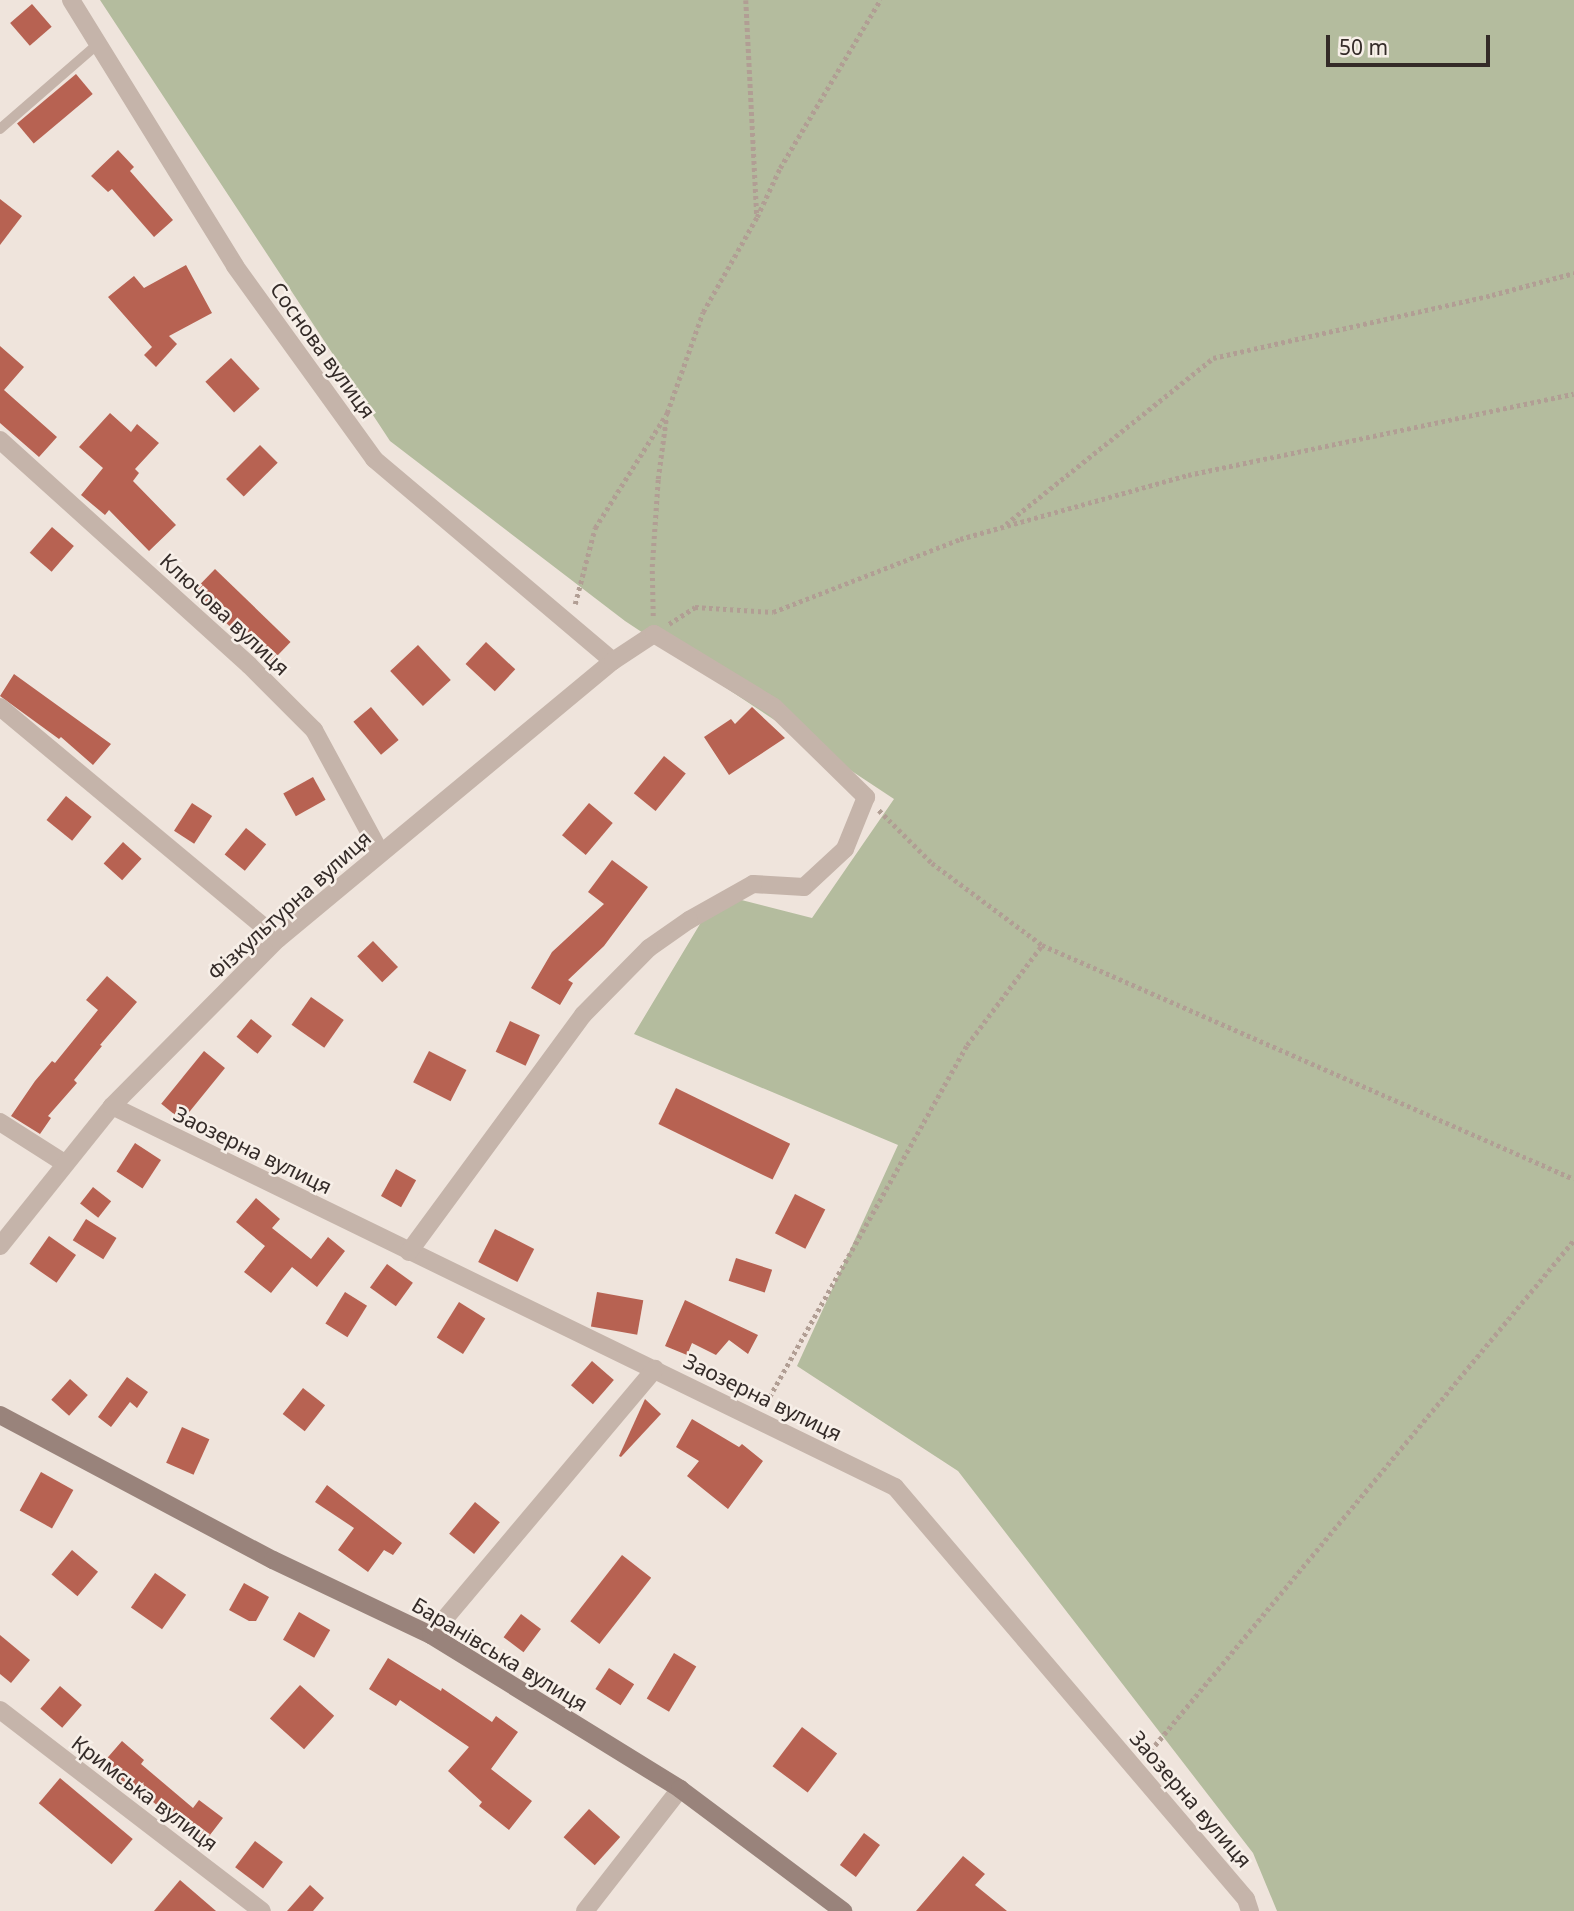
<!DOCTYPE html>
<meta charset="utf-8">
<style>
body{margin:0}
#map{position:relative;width:1574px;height:1911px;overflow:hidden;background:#efe4dc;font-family:"Noto Sans",sans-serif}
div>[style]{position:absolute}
.green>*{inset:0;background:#b4bc9e}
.building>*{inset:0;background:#b76252;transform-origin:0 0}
.path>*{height:4.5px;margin-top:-2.25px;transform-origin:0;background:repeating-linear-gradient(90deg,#b19e94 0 3.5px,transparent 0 7px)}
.lane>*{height:10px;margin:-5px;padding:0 5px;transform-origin:5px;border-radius:5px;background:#c5b4aa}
.street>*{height:18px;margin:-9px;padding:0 9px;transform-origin:9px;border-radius:9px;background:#c5b4aa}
.secondary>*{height:18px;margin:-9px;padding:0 9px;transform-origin:9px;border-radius:9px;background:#99837b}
span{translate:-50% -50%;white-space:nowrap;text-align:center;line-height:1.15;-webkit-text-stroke:5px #f7efe8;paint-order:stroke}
.street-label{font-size:21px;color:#342b28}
.scale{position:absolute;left:1326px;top:35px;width:164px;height:32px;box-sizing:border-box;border:4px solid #342b28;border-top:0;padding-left:9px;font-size:21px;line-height:24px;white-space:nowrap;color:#342b28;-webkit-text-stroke:5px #f7efe8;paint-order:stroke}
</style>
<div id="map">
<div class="green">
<i style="clip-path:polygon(100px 0,1574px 0,1574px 1911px,1277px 1911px,1253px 1853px,958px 1471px,797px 1366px,898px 1145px,634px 1034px,718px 894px,812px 918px,894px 799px,625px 621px,390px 441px)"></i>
</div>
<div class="building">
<i style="left:32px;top:4px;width:30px;height:29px;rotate:49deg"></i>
<i style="left:76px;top:74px;width:26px;height:77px;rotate:50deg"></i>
<i style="clip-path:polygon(118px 150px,134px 167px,130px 171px,173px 220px,154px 237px,112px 189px,108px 192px,91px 176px)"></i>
<i style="clip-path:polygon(0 199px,22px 216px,0 245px)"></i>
<i style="clip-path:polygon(186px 265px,212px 313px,169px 336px,177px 344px,156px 367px,144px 355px,152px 347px,108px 297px,134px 276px,144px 288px)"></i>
<i style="clip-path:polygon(0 346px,24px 367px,4px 390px,57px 437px,39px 457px,0 423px)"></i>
<i style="left:231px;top:358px;width:42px;height:35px;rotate:47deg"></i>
<i style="clip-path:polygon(110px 413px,131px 432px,137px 424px,159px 443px,135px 469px,139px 473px,133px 481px,176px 525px,149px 551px,109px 510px,105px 515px,81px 495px,103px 468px,79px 447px)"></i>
<i style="left:260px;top:445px;width:25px;height:48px;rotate:45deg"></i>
<i style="left:52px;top:527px;width:29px;height:34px;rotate:41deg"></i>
<i style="left:215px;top:569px;width:105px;height:31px;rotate:44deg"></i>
<i style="left:486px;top:642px;width:40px;height:30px;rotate:43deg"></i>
<i style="left:418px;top:645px;width:48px;height:38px;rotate:47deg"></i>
<i style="clip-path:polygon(14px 674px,111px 744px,93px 765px,61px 737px,59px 739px,0 696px)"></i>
<i style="left:371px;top:707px;width:43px;height:23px;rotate:50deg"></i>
<i style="clip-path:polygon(752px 707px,785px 738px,729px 775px,704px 737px,731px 719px,735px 724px)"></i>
<i style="left:664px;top:756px;width:28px;height:48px;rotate:39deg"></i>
<i style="left:313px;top:777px;width:26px;height:34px;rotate:61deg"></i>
<i style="left:66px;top:796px;width:33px;height:31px;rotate:39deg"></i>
<i style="left:192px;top:803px;width:24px;height:33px;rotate:33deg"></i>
<i style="left:589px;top:803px;width:31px;height:42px;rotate:40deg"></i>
<i style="left:246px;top:828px;width:26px;height:34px;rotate:39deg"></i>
<i style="left:123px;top:842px;width:25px;height:29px;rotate:42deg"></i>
<i style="clip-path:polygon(612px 860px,648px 887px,604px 946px,568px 980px,573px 983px,560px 1005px,531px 988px,552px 952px,604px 904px,588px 892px)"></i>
<i style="left:373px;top:941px;width:36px;height:22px;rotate:46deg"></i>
<i style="clip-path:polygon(107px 976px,137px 1002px,100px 1045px,102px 1046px,74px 1080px,77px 1083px,48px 1116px,51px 1118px,40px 1134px,11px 1116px,35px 1081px,52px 1061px,55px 1063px,98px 1010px,86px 1000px)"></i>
<i style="left:311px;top:997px;width:40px;height:34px;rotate:35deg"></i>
<i style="left:251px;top:1019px;width:27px;height:23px;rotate:39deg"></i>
<i style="left:510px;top:1021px;width:33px;height:34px;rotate:25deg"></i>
<i style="left:204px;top:1051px;width:27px;height:68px;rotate:39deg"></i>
<i style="left:429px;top:1051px;width:42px;height:35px;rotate:27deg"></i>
<i style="left:676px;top:1088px;width:127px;height:40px;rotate:26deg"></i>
<i style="left:135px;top:1143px;width:31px;height:34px;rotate:33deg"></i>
<i style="left:396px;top:1169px;width:23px;height:31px;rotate:29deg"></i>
<i style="left:93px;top:1187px;width:23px;height:21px;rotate:38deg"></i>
<i style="left:795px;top:1194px;width:34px;height:44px;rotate:27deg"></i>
<i style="clip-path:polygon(256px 1198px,280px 1219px,272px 1228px,311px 1259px,328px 1237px,345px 1251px,317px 1287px,292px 1267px,271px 1293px,244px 1272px,265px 1246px,236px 1222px)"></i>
<i style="left:86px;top:1219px;width:36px;height:25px;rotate:32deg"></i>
<i style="left:495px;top:1229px;width:44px;height:37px;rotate:27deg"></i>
<i style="left:49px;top:1236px;width:33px;height:34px;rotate:35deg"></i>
<i style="left:736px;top:1258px;width:38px;height:24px;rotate:18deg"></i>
<i style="left:387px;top:1264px;width:32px;height:29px;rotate:36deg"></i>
<i style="left:345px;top:1292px;width:26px;height:37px;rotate:32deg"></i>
<i style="left:597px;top:1292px;width:47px;height:35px;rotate:10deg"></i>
<i style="clip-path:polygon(685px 1300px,758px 1335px,748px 1354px,729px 1340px,716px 1355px,692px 1343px,687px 1355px,665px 1346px)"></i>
<i style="left:459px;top:1302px;width:31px;height:42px;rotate:32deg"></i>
<i style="left:592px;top:1361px;width:29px;height:32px;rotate:41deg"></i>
<i style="clip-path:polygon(127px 1377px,148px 1392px,137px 1408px,130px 1402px,111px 1427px,98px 1417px)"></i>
<i style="left:70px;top:1379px;width:24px;height:28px;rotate:42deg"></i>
<i style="left:303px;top:1388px;width:28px;height:33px;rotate:38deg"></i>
<i style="clip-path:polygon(645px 1399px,661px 1414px,621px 1457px,619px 1456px)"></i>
<i style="clip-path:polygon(692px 1419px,739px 1447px,742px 1444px,763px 1461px,728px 1509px,687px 1476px,699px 1461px,676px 1447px)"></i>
<i style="left:182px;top:1427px;width:30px;height:39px;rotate:24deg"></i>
<i style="left:41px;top:1472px;width:37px;height:44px;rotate:29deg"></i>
<i style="clip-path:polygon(327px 1485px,402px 1543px,393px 1555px,384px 1550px,368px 1572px,338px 1550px,354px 1528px,315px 1502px)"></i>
<i style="left:475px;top:1502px;width:32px;height:41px;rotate:39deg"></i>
<i style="left:72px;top:1550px;width:34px;height:32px;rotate:40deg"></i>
<i style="left:622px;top:1555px;width:37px;height:84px;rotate:38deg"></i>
<i style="left:155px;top:1573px;width:38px;height:42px;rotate:35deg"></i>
<i style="clip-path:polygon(244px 1583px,269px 1597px,256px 1621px,249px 1621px,229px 1610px)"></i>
<i style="left:299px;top:1612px;width:36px;height:32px;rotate:30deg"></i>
<i style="left:521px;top:1614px;width:25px;height:29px;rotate:37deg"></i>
<i style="clip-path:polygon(0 1635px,30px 1660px,11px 1683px,0 1674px)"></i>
<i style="left:674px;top:1653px;width:26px;height:53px;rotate:31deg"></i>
<i style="clip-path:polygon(388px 1658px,441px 1691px,442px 1688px,492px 1722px,496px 1716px,518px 1732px,491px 1769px,532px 1801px,509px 1830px,479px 1806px,482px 1802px,448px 1771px,469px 1747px,400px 1700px,396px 1706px,369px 1689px)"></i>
<i style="left:609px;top:1668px;width:30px;height:25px;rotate:33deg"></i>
<i style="left:300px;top:1685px;width:46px;height:45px;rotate:42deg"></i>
<i style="left:60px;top:1686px;width:29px;height:30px;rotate:41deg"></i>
<i style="left:802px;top:1727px;width:44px;height:49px;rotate:37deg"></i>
<i style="clip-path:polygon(122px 1741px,144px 1760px,141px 1764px,193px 1808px,199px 1800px,223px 1818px,203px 1844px,127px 1780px,124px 1784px,102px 1764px)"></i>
<i style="left:60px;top:1778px;width:95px;height:33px;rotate:40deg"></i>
<i style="left:589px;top:1809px;width:42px;height:38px;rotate:42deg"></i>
<i style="left:864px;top:1833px;width:20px;height:40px;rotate:37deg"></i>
<i style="left:255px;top:1841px;width:35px;height:33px;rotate:37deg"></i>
<i style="clip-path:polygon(963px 1856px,985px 1874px,975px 1885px,1007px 1911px,916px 1911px)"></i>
<i style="clip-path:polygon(180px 1880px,216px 1911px,154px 1911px)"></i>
<i style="clip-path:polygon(310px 1885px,324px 1898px,313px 1911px,287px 1911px)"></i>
</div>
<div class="path">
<i style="left:746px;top:0;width:216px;rotate:87.1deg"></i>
<i style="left:1006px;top:524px;width:265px;rotate:-38.7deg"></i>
<i style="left:1213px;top:358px;width:286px;rotate:-12.7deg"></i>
<i style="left:1492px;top:295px;width:85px;rotate:-15deg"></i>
<i style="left:575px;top:604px;width:79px;rotate:-75.3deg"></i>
<i style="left:595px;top:528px;width:136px;rotate:-57.9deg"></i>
<i style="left:667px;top:413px;width:107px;rotate:-70.4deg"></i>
<i style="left:703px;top:312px;width:109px;rotate:-60.4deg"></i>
<i style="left:757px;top:217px;width:54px;rotate:-64.9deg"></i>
<i style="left:780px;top:168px;width:196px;rotate:-59.2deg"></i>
<i style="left:653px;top:616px;width:49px;rotate:-91.2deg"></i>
<i style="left:652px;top:567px;width:88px;rotate:-86.1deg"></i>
<i style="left:658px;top:479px;width:61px;rotate:-82.4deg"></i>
<i style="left:669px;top:624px;width:31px;rotate:-33deg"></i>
<i style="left:695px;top:607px;width:78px;rotate:3.7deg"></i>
<i style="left:773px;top:612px;width:201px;rotate:-21.3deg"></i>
<i style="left:960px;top:539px;width:237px;rotate:-15.7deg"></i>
<i style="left:1188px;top:475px;width:394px;rotate:-11.9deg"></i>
<i style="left:879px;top:810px;width:75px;rotate:45deg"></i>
<i style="left:932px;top:863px;width:137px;rotate:36.7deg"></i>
<i style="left:1042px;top:945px;width:581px;rotate:23.74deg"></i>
<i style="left:766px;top:1403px;width:411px;rotate:-60.7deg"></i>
<i style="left:967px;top:1045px;width:125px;rotate:-53.1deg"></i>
<i style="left:1146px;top:1756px;width:670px;rotate:-50.33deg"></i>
</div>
<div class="lane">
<i style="left:0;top:129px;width:133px;rotate:-41deg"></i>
</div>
<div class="street">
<i style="left:71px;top:0;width:312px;rotate:58.3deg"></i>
<i style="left:235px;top:266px;width:238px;rotate:54.2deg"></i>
<i style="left:374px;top:459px;width:313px;rotate:40.2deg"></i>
<i style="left:0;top:440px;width:336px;rotate:42.1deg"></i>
<i style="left:249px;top:665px;width:92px;rotate:45deg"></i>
<i style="left:314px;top:730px;width:139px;rotate:61.6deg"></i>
<i style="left:0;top:707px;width:362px;rotate:39.8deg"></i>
<i style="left:112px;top:1106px;width:871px;rotate:25.95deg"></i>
<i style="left:895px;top:1487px;width:541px;rotate:49.57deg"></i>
<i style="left:1246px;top:1899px;width:13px;rotate:72deg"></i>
<i style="left:0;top:1122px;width:76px;rotate:32.6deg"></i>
<i style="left:0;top:1246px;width:179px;rotate:-51.3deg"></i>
<i style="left:112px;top:1106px;width:235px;rotate:-45.2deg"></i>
<i style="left:278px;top:939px;width:435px;rotate:-39.7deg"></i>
<i style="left:613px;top:661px;width:49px;rotate:-33.4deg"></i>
<i style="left:654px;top:634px;width:140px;rotate:31.3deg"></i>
<i style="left:774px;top:707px;width:129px;rotate:44.4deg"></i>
<i style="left:866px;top:797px;width:56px;rotate:112deg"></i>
<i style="left:845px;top:849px;width:56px;rotate:137.2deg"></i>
<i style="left:804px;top:887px;width:51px;rotate:-176.6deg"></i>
<i style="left:753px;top:884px;width:73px;rotate:150.6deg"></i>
<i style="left:689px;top:920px;width:49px;rotate:145deg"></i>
<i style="left:649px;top:948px;width:94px;rotate:134.6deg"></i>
<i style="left:583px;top:1015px;width:294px;rotate:126.3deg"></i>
<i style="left:431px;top:1635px;width:348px;rotate:-49.9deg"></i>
<i style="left:0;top:1710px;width:330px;rotate:37.5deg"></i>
<i style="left:585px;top:1911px;width:155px;rotate:-52.1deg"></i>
</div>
<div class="secondary">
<i style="left:0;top:1415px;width:309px;rotate:28deg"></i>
<i style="left:273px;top:1560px;width:175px;rotate:25.4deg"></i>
<i style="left:431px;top:1635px;width:293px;rotate:31.7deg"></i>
<i style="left:680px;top:1789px;width:204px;rotate:36.8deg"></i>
</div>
<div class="street-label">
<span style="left:323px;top:350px;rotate:54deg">Соснова вулиця</span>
<span style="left:225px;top:614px;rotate:43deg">Ключова вулиця</span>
<span style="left:289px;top:905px;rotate:-42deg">Фізкультурна вулиця</span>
<span style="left:253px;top:1150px;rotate:26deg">Заозерна вулиця</span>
<span style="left:763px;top:1397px;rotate:26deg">Заозерна вулиця</span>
<span style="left:500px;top:1654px;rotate:31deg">Баранівська вулиця</span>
<span style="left:145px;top:1793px;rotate:37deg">Кримська вулиця</span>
<span style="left:1191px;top:1799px;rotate:49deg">Заозерна вулиця</span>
</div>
<div class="scale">50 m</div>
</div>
